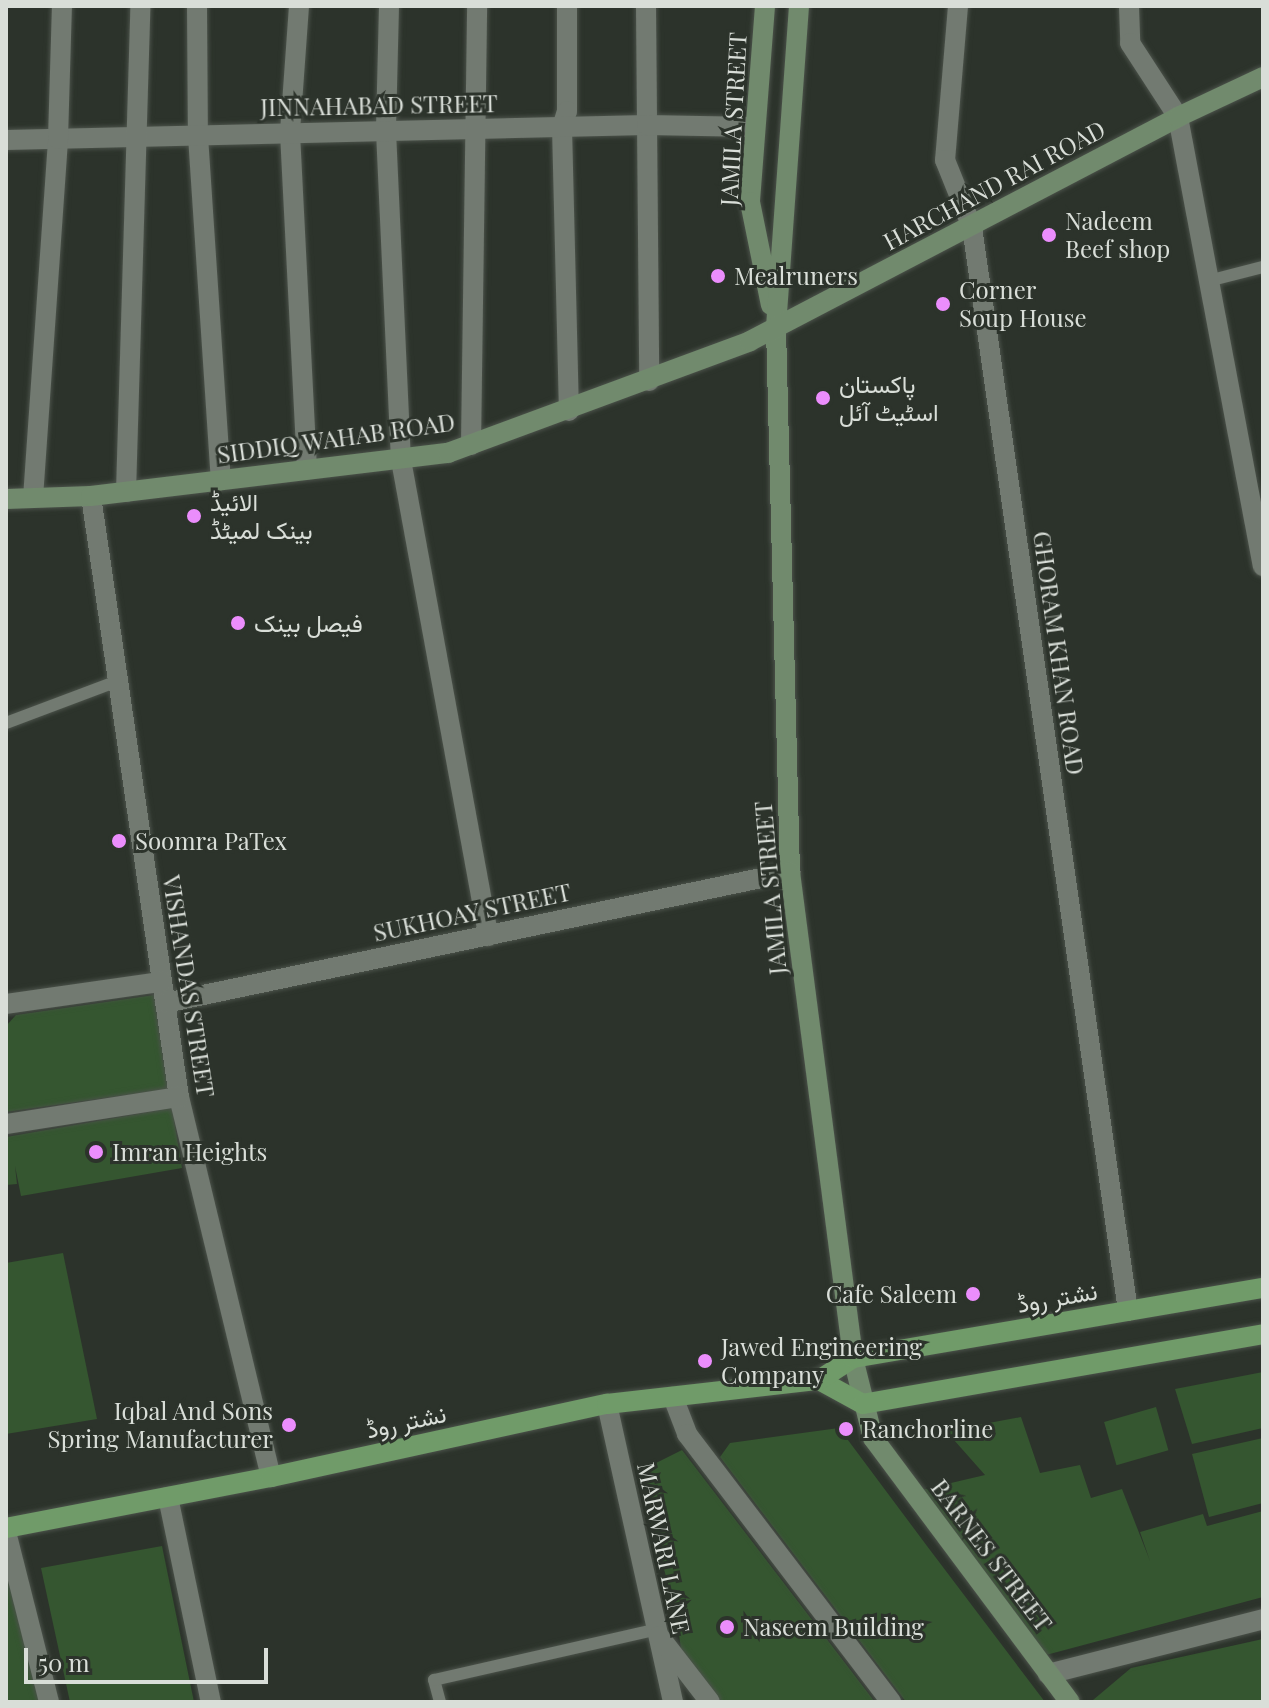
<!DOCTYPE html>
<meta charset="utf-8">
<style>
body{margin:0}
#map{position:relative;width:1269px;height:1708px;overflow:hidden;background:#2c332b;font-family:"Playfair Display",Vazirmatn,serif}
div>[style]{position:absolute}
.building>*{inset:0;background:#355630;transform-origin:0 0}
.roads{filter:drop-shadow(0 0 2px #4b524a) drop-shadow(0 0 2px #4b524a)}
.service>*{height:12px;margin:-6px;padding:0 6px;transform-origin:6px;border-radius:6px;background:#727a71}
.minor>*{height:20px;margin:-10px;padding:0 10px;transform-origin:10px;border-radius:10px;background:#727a71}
.secondary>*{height:20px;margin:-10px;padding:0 10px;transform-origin:10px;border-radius:10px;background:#718a6d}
.primary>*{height:20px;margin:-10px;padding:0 10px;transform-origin:10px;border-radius:10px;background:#709b69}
.dots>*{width:22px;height:22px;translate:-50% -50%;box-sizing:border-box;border:4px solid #2c332b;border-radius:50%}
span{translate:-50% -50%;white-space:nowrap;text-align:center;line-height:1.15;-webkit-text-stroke:6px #2c332b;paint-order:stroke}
.street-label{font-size:24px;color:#d9ded8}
.poi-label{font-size:24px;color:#d9ded8}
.left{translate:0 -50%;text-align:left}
.right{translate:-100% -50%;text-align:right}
.frame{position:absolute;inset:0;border:8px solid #d9ded8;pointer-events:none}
.scale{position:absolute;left:24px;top:1648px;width:244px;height:36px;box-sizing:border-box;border:4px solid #d9ded8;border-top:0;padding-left:10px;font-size:24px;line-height:28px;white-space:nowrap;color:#d9ded8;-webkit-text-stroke:6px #2c332b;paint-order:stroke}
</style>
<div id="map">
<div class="building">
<i style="clip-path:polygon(154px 995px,168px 1089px,6px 1112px,6px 1026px,16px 1015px)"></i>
<i style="clip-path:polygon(172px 1108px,182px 1168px,21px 1196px,15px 1166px,17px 1184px,6px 1185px,6px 1137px)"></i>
<i style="clip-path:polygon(63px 1253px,97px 1419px,6px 1434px,6px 1263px)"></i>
<i style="clip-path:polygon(1263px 1372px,1263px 1428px,1192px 1444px,1175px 1389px)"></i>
<i style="left:1156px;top:1407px;width:45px;height:54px;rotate:74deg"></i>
<i style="clip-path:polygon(1021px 1417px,1040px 1473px,1080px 1465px,1091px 1498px,1122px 1489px,1150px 1561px,1140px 1532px,1203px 1514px,1207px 1526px,1263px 1511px,1263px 1597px,1046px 1655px,921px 1490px,985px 1475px,946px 1431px)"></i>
<i style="clip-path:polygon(839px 1428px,927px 1546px,1045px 1702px,906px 1702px,720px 1457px,730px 1443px)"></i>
<i style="clip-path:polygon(1263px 1438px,1263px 1503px,1209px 1517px,1192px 1454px)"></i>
<i style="clip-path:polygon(682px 1450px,875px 1702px,722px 1702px,681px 1649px,676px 1613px,641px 1485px,656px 1463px)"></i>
<i style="clip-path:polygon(162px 1546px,194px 1702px,70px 1702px,41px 1568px)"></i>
<i style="clip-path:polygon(17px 1572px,44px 1702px,6px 1702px,6px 1574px)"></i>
<i style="clip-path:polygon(1263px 1639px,1263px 1702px,1093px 1700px,1131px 1668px)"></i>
</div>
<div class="roads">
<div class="service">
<i style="left:1208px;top:281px;width:57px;rotate:-14.3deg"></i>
<i style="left:6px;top:723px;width:120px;rotate:-20.6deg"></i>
<i style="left:440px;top:1702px;width:23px;rotate:-105deg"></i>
<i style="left:434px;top:1680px;width:226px;rotate:-12.8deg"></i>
</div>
<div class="minor">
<i style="left:197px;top:6px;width:130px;rotate:89.6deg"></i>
<i style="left:198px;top:136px;width:345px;rotate:86.2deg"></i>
<i style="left:299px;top:6px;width:127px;rotate:94.1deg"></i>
<i style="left:290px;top:133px;width:337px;rotate:87.1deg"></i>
<i style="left:389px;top:6px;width:125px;rotate:91.4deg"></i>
<i style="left:386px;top:131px;width:329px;rotate:87.4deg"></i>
<i style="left:401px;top:460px;width:484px;rotate:79.6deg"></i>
<i style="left:567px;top:6px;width:105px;rotate:90deg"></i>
<i style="left:567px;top:111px;width:17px;rotate:107deg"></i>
<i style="left:562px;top:127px;width:284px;rotate:88.6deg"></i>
<i style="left:646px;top:6px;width:375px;rotate:89.5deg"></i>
<i style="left:958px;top:6px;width:155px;rotate:94.8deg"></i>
<i style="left:945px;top:160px;width:72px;rotate:68.1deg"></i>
<i style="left:972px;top:227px;width:1095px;rotate:81.81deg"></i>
<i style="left:1129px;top:6px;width:37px;rotate:88deg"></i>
<i style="left:1130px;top:43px;width:88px;rotate:57deg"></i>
<i style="left:1178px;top:117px;width:457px;rotate:79.3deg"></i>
<i style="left:6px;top:140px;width:641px;rotate:-1.34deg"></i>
<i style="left:647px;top:125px;width:107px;rotate:1.1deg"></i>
<i style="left:471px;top:445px;width:439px;rotate:-89.2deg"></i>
<i style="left:126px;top:492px;width:486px;rotate:-88.3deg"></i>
<i style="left:91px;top:496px;width:607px;rotate:81.67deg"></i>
<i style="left:179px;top:1097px;width:391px;rotate:76.4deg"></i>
<i style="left:33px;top:498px;width:360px;rotate:-86deg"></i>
<i style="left:58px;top:139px;width:133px;rotate:-88.3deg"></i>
<i style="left:165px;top:1003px;width:639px;rotate:-11.84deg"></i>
<i style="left:6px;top:1004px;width:157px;rotate:-8.1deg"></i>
<i style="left:6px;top:1124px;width:175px;rotate:-8.9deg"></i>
<i style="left:673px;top:1397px;width:40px;rotate:69deg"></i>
<i style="left:687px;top:1434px;width:337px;rotate:52.7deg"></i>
<i style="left:607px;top:1404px;width:305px;rotate:77.5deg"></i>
<i style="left:168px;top:1497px;width:209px;rotate:78.2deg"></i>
<i style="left:6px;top:1532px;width:175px;rotate:75.8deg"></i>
<i style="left:659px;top:1636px;width:83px;rotate:52.3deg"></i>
<i style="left:1048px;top:1674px;width:222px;rotate:-14.3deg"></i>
</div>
<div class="secondary">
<i style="left:765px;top:6px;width:197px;rotate:94.4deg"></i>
<i style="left:750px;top:202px;width:105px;rotate:78.5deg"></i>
<i style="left:799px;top:6px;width:323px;rotate:94.1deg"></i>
<i style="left:776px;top:328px;width:544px;rotate:88.53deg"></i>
<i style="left:790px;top:872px;width:490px;rotate:82.6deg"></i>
<i style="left:853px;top:1358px;width:82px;rotate:76deg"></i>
<i style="left:873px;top:1438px;width:329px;rotate:53.3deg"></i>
<i style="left:6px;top:499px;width:85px;rotate:-2deg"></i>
<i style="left:91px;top:496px;width:360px;rotate:-6.9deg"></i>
<i style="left:448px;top:453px;width:322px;rotate:-20.3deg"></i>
<i style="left:750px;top:341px;width:483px;rotate:-27.6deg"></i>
<i style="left:1178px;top:117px;width:94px;rotate:-25.2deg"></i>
</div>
<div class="primary">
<i style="left:819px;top:1380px;width:50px;rotate:28.6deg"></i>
<i style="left:863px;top:1404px;width:406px;rotate:-9.9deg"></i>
<i style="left:6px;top:1528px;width:270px;rotate:-10.9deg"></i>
<i style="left:271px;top:1477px;width:344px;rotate:-12.3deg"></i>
<i style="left:607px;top:1404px;width:213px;rotate:-6.5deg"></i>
<i style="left:819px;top:1380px;width:40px;rotate:-32.9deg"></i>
<i style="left:853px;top:1358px;width:416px;rotate:-9.7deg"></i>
</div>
</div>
<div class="dots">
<i style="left:1049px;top:235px;background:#eb8dfc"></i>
<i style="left:718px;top:276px;background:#eb8dfc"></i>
<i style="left:943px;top:304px;background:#eb8dfc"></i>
<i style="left:823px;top:398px;background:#eb8dfc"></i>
<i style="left:194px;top:516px;background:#eb8dfc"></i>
<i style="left:238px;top:623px;background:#eb8dfc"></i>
<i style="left:119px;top:841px;background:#eb8dfc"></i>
<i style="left:96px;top:1152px;background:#eb8dfc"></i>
<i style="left:973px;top:1294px;background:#eb8dfc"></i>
<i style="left:705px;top:1361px;background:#eb8dfc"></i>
<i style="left:289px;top:1425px;background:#eb8dfc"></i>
<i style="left:846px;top:1429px;background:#eb8dfc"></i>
<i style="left:727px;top:1627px;background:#eb8dfc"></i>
</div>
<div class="street-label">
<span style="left:379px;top:105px;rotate:-1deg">JINNAHABAD STREET</span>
<span style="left:733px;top:119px;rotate:-87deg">JAMILA STREET</span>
<span style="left:994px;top:185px;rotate:-28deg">HARCHAND RAI ROAD</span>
<span style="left:336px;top:438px;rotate:-8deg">SIDDIQ WAHAB ROAD</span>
<span style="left:1059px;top:653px;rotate:82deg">GHORAM KHAN ROAD</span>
<span style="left:770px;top:888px;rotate:-95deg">JAMILA STREET</span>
<span style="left:472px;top:912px;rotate:-12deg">SUKHOAY STREET</span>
<span style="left:189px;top:986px;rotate:81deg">VISHANDAS STREET</span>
<span style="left:1057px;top:1297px;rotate:-10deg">نشتر روڈ</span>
<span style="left:406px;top:1421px;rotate:-12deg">نشتر روڈ</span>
<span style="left:664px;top:1548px;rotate:78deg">MARWARI LANE</span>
<span style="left:992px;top:1555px;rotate:53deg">BARNES STREET</span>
</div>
<div class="poi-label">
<span class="left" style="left:1065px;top:235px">Nadeem<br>Beef shop</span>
<span class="left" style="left:734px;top:276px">Mealruners</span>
<span class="left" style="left:959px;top:304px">Corner<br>Soup House</span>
<span class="left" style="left:839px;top:398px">پاکستان<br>اسٹیٹ آئل</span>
<span class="left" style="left:210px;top:516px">الائیڈ<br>بینک لمیٹڈ</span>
<span class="left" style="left:254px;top:623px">فیصل بینک</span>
<span class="left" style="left:135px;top:841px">Soomra PaTex</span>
<span class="left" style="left:112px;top:1152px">Imran Heights</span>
<span class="right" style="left:957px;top:1294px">Cafe Saleem</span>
<span class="left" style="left:721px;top:1361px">Jawed Engineering<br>Company</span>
<span class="right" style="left:273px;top:1425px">Iqbal And Sons<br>Spring Manufacturer</span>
<span class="left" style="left:862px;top:1429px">Ranchorline</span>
<span class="left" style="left:743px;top:1627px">Naseem Building</span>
</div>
<div class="frame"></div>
<div class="scale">50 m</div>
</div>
